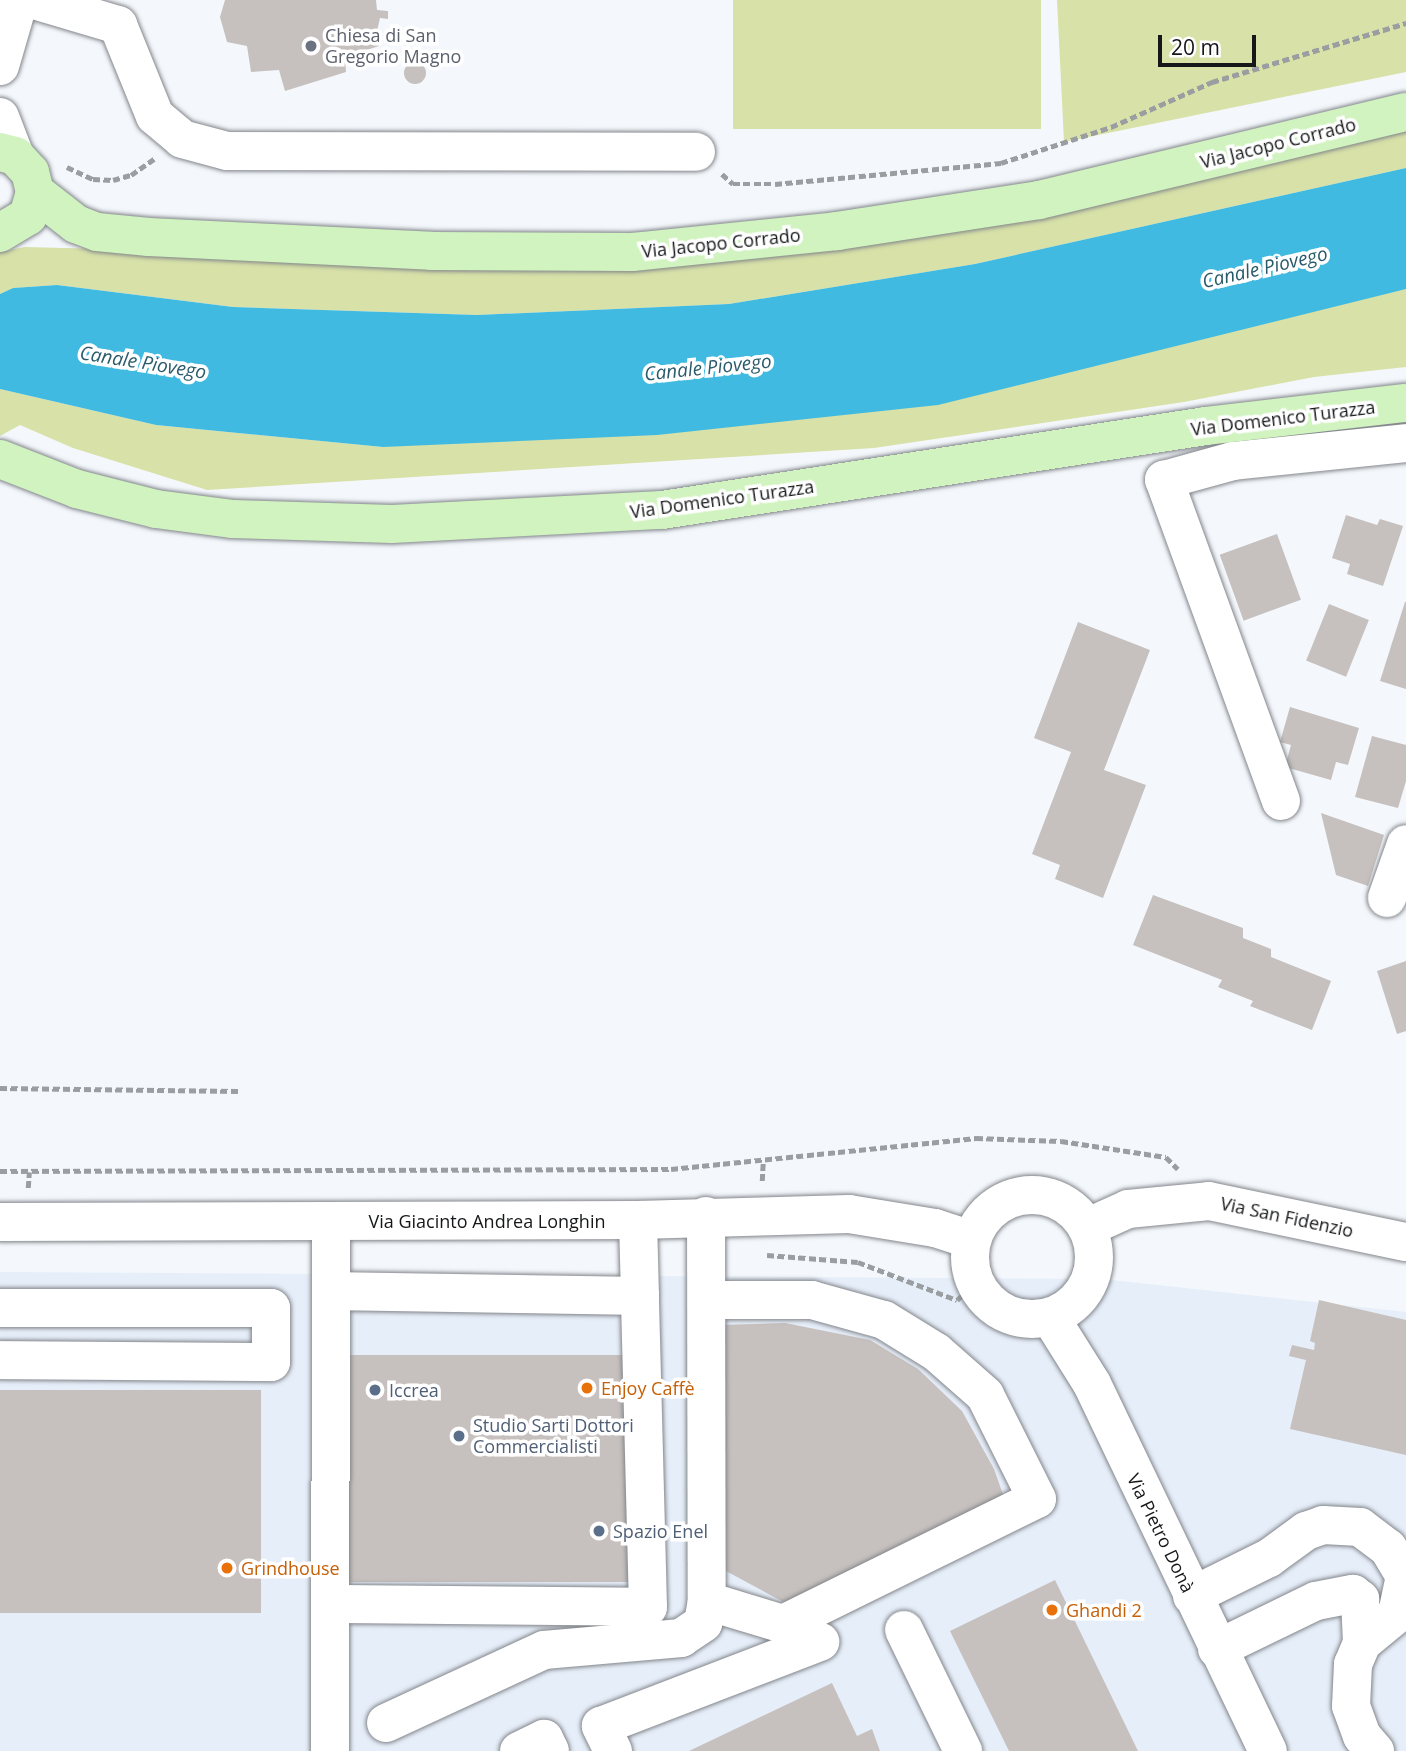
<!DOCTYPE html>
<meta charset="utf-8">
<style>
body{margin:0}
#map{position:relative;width:1406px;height:1751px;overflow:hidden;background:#f4f8fc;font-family:"Open Sans",sans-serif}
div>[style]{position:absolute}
.built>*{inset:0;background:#e6eef9}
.green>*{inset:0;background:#d7e1a8;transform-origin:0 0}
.water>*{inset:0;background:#40bae1}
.building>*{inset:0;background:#c6c0be;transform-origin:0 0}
.round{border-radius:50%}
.path>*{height:4.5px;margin-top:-2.25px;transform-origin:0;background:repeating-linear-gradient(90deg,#9b9ea1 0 7px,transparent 0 10.5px)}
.roads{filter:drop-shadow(0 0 2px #83868b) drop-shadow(0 0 2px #83868b)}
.minor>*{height:38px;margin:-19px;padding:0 19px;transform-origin:19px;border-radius:19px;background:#fff}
.minor>.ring{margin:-19px;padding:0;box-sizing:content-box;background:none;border:38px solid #fff;border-radius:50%}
.major>*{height:38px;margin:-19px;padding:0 19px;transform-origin:19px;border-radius:19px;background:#d0f3bf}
.dots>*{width:19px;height:19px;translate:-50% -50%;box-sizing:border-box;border:4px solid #fff;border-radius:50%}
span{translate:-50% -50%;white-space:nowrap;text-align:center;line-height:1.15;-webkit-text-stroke:7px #fff;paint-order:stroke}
.worship-label{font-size:18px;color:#5b616d}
.left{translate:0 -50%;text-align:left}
.street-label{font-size:18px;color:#161719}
.food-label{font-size:18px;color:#c56008}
.service-label{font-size:18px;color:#4e5e75}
.water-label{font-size:19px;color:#2a5b6b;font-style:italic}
.scale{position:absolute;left:1158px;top:35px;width:98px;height:32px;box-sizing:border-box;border:4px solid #161719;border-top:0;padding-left:9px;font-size:21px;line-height:24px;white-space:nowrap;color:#161719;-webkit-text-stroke:5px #fff;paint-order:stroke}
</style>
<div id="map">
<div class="built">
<i style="clip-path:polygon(0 1272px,1103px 1279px,1406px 1312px,1406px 1751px,0 1751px)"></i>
</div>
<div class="green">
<i style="left:733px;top:0;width:308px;height:129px"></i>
<i style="clip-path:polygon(1057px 0,1406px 0,1406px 72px,1064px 142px)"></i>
<i style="clip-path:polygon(1406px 118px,1406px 168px,975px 264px,729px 304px,477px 315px,233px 307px,57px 285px,13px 288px,0 294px,0 252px,25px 247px,632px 263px)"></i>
<i style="clip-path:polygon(1406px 289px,1406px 367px,1314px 377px,1184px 402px,874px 448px,207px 490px,73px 448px,20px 425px,0 436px,0 389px,156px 425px,383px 447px)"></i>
</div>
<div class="water">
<i style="clip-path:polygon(1406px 168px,1406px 289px,938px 405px,657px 435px,383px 447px,156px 425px,0 389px,0 294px,13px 288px,57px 285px,233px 307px,477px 315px,729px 304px,975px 264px)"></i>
</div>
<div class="building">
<i style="clip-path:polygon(225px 0,376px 0,377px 10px,388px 11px,388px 19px,380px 18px,375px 40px,379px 46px,345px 57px,346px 72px,285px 91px,279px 70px,251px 72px,247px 46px,227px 42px,220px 17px)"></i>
<i class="round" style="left:404px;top:62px;width:22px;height:22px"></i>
<i style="clip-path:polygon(1346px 515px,1377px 525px,1380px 519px,1403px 526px,1383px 586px,1347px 574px,1350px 564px,1332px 558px)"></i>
<i style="left:1277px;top:534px;width:70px;height:61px;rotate:70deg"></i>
<i style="clip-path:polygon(1405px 602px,1406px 602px,1406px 689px,1380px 681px)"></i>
<i style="left:1329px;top:604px;width:43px;height:61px;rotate:22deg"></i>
<i style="clip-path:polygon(1078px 622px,1150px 650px,1104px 770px,1146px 785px,1103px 898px,1055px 879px,1060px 865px,1032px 854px,1071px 752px,1034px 738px)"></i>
<i style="clip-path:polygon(1290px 707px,1359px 728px,1348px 765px,1336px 762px,1331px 780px,1285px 767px,1291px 745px,1280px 742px)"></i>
<i style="clip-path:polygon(1372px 736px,1406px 745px,1406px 781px,1398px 808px,1355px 797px)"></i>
<i style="clip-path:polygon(1321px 813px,1384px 835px,1368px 886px,1336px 875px)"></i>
<i style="clip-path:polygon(1153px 895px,1243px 928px,1243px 938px,1271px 949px,1271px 957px,1331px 981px,1312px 1030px,1250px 1006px,1253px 1001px,1218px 987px,1222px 980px,1133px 945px)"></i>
<i style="clip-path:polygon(1406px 961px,1406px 1031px,1397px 1034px,1377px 971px)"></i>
<i style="clip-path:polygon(1319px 1300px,1406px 1320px,1406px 1455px,1290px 1429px,1306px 1360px,1289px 1356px,1292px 1345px,1314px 1350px,1315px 1343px,1310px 1341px)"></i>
<i style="clip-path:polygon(785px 1323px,870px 1340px,918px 1369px,962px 1411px,994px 1469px,1007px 1506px,789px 1605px,726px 1571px,720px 1325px)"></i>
<i style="left:346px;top:1355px;width:292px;height:227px"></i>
<i style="left:261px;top:1390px;width:223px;height:261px;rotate:90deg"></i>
<i style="clip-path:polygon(1055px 1580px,1138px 1751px,1009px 1751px,950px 1631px)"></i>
<i style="clip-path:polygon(832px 1683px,857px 1736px,872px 1729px,880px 1751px,689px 1751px)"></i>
</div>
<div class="path">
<i style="left:67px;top:167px;width:29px;rotate:25deg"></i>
<i style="left:93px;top:179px;width:20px;rotate:3deg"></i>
<i style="left:113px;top:180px;width:19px;rotate:-16deg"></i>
<i style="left:131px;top:175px;width:28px;rotate:-35deg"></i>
<i style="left:722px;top:174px;width:15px;rotate:42deg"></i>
<i style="left:733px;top:184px;width:42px"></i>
<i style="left:775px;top:184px;width:227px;rotate:-5.3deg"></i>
<i style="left:1001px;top:163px;width:116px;rotate:-18.1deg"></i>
<i style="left:1111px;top:127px;width:111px;rotate:-24deg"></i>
<i style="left:1212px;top:82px;width:203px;rotate:-16.9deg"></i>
<i style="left:0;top:1088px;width:238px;rotate:0.7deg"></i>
<i style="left:0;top:1171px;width:671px;rotate:-0.17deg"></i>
<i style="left:671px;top:1169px;width:307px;rotate:-5.8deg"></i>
<i style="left:976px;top:1138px;width:85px;rotate:2deg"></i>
<i style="left:1061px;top:1141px;width:106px;rotate:8.7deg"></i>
<i style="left:1166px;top:1157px;width:17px;rotate:45deg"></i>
<i style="left:762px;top:1181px;width:20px;rotate:-87deg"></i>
<i style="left:28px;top:1188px;width:16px;rotate:-86deg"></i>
<i style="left:767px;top:1255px;width:91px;rotate:4.4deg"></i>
<i style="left:858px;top:1262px;width:106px;rotate:21deg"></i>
<i style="left:957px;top:1300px;width:24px;rotate:-42deg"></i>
</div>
<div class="roads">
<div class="minor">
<i style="left:34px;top:0;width:88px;rotate:16.6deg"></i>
<i style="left:118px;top:25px;width:98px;rotate:67.9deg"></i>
<i style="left:155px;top:116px;width:35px;rotate:40deg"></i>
<i style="left:182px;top:139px;width:47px;rotate:14.9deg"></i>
<i style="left:227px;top:151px;width:469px;rotate:0.1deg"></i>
<i style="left:0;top:66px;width:69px;rotate:-73.9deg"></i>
<i style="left:0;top:117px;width:42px;rotate:69deg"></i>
<i style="left:1281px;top:801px;width:342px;rotate:-110deg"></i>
<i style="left:1164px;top:480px;width:72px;rotate:-15.4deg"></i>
<i style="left:1233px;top:461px;width:174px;rotate:-5.9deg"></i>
<i style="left:1387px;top:898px;width:57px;rotate:-70.6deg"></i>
<i class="ring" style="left:970px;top:1195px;width:86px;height:86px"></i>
<i style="left:706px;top:1216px;width:385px;rotate:89.9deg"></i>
<i style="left:707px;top:1601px;width:79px;rotate:16.8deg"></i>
<i style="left:783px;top:1624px;width:283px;rotate:-26.2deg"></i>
<i style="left:1037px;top:1499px;width:116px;rotate:-116.6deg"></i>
<i style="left:985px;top:1395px;width:65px;rotate:-138.7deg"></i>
<i style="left:936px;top:1352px;width:61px;rotate:-148.4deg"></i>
<i style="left:884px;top:1320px;width:75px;rotate:-164.5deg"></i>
<i style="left:812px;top:1300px;width:104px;rotate:180deg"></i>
<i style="left:638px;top:1220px;width:76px;rotate:88.5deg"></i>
<i style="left:0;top:1222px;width:638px;rotate:-0.18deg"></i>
<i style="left:638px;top:1220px;width:211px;rotate:-1.6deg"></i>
<i style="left:849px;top:1214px;width:87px;rotate:9.2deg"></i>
<i style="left:935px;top:1228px;width:38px;rotate:18deg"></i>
<i style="left:1088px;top:1227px;width:44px;rotate:-24.2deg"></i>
<i style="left:1128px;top:1209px;width:81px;rotate:-5.6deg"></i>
<i style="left:1209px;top:1201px;width:201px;rotate:11.8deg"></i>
<i style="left:0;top:1308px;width:271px"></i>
<i style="left:271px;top:1308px;width:54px;rotate:90deg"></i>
<i style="left:271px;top:1362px;width:271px;rotate:-179.6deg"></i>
<i style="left:1050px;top:1317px;width:79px;rotate:57.9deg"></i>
<i style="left:1092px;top:1384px;width:407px;rotate:64.4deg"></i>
<i style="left:1192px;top:1596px;width:86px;rotate:-26.3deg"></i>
<i style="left:1269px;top:1558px;width:46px;rotate:-36.1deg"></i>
<i style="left:1306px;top:1531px;width:18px;rotate:-19deg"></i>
<i style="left:1323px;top:1525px;width:37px;rotate:3deg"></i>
<i style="left:1360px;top:1527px;width:35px;rotate:37deg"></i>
<i style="left:1388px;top:1548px;width:33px;rotate:59deg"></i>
<i style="left:1405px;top:1576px;width:39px;rotate:102deg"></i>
<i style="left:1397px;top:1614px;width:45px;rotate:140.4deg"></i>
<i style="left:330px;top:1604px;width:318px;rotate:0.5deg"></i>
<i style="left:648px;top:1607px;width:311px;rotate:-91.5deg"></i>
<i style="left:640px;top:1296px;width:309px;rotate:-179.1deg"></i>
<i style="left:904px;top:1630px;width:135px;rotate:64deg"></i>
<i style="left:1217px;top:1649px;width:110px;rotate:-25.9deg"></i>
<i style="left:1316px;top:1601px;width:38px;rotate:-11deg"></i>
<i style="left:1353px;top:1594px;width:9px;rotate:36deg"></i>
<i style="left:1360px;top:1599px;width:44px;rotate:87.4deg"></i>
<i style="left:1362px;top:1643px;width:23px;rotate:113deg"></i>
<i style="left:1353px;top:1664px;width:42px;rotate:92.7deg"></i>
<i style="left:1351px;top:1706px;width:32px;rotate:70deg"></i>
<i style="left:1362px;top:1736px;width:20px;rotate:49deg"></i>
<i style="left:386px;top:1723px;width:174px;rotate:-24.8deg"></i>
<i style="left:544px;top:1650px;width:138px;rotate:-5deg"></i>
<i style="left:681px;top:1638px;width:27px;rotate:-34deg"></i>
<i style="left:703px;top:1623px;width:22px;rotate:-80deg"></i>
<i style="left:330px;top:1751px;width:529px;rotate:-89.89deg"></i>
<i style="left:519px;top:1751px;width:28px;rotate:-26deg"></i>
<i style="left:544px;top:1739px;width:13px;rotate:63deg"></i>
<i style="left:613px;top:1751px;width:28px;rotate:-116deg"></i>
<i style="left:601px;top:1726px;width:235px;rotate:-21deg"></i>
</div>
<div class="major">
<i style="left:0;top:152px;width:16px;rotate:15deg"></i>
<i style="left:15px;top:156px;width:22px;rotate:47deg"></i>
<i style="left:30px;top:172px;width:21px;rotate:76deg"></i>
<i style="left:35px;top:192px;width:25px;rotate:106deg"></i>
<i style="left:28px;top:216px;width:33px;rotate:149deg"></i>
<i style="left:35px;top:192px;width:52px;rotate:38deg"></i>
<i style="left:76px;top:224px;width:22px;rotate:21deg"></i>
<i style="left:97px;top:232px;width:52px;rotate:5.5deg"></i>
<i style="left:149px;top:237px;width:282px;rotate:2.8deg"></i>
<i style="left:431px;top:251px;width:201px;rotate:0.3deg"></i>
<i style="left:632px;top:252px;width:206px;rotate:-5.8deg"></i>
<i style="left:837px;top:231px;width:204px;rotate:-8.7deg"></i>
<i style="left:1039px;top:200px;width:377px;rotate:-13.5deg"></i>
<i style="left:0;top:459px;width:83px;rotate:21.3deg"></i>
<i style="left:77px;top:489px;width:81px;rotate:14.2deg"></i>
<i style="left:156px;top:509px;width:78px;rotate:7.4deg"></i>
<i style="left:233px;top:519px;width:159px;rotate:1.8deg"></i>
<i style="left:392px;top:524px;width:270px;rotate:-3deg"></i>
<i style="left:662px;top:510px;width:550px;rotate:-8.78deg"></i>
<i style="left:1206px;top:426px;width:201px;rotate:-6.6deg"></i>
</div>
</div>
<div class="dots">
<i style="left:311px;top:46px;background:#6b7280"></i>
<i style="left:587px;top:1388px;background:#e8710a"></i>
<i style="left:375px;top:1390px;background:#5c6f8a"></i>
<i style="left:459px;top:1436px;background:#5c6f8a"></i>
<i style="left:599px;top:1531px;background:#5c6f8a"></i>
<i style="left:227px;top:1568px;background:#e8710a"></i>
<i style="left:1052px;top:1610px;background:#e8710a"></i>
</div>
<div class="worship-label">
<span class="left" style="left:325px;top:46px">Chiesa di San<br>Gregorio Magno</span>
</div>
<div class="street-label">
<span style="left:1278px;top:143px;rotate:-14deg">Via Jacopo Corrado</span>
<span style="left:721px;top:243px;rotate:-6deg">Via Jacopo Corrado</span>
<span style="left:1283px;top:418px;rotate:-7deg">Via Domenico Turazza</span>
<span style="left:722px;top:499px;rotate:-8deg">Via Domenico Turazza</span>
<span style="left:1287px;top:1217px;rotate:12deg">Via San Fidenzio</span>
<span style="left:487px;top:1221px">Via Giacinto Andrea Longhin</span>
<span style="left:1161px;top:1533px;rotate:64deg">Via Pietro Donà</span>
</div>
<div class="food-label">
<span class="left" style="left:601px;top:1388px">Enjoy Caffè</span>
<span class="left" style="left:241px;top:1568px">Grindhouse</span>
<span class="left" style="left:1066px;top:1610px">Ghandi 2</span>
</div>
<div class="service-label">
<span class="left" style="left:389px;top:1390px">Iccrea</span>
<span class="left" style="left:473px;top:1436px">Studio Sarti Dottori<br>Commercialisti</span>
<span class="left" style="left:613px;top:1531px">Spazio Enel</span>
</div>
<div class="water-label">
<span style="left:1265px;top:268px;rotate:-13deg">Canale Piovego</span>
<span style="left:143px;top:363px;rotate:9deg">Canale Piovego</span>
<span style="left:708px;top:368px;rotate:-6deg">Canale Piovego</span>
</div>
<div class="scale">20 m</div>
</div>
